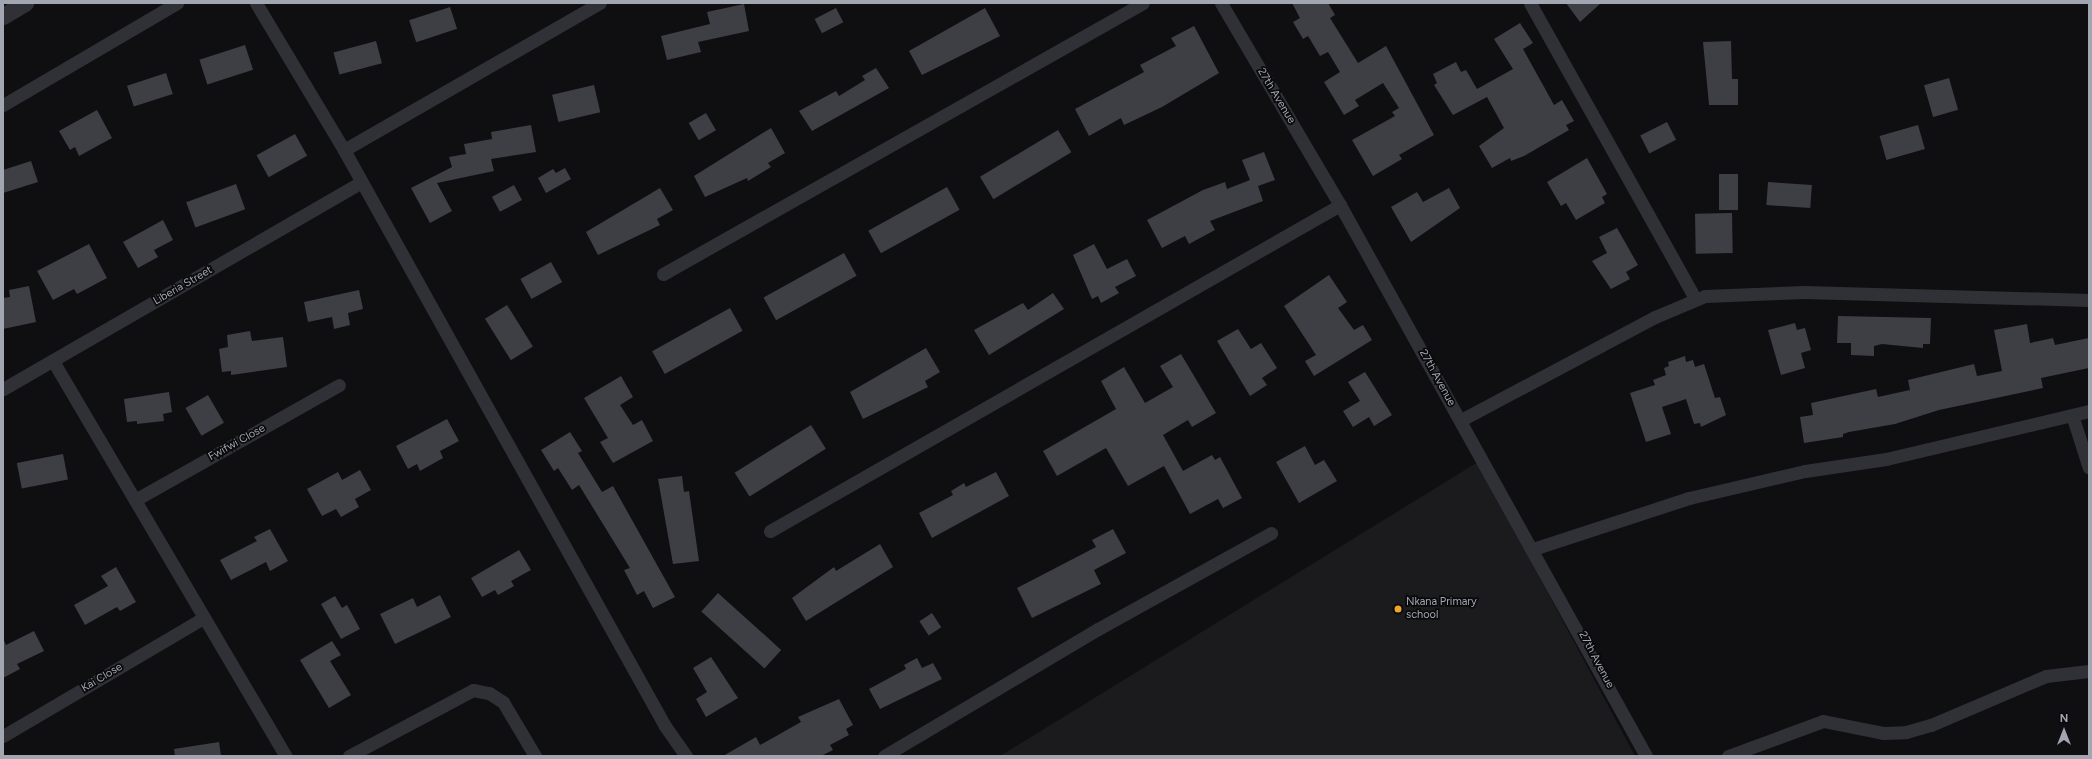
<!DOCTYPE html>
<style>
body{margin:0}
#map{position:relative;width:2092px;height:759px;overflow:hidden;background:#0f0f11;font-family:Figtree,sans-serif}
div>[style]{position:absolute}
.built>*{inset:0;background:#1b1b1e}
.building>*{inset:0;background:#3e3f44;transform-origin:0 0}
.minor>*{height:13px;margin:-6.5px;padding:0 6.5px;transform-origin:6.5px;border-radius:6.5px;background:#303136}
.tertiary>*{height:17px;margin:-8.5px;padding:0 8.5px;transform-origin:8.5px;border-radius:8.5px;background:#303136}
.dots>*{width:11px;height:11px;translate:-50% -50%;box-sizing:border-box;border:2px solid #0a0a0c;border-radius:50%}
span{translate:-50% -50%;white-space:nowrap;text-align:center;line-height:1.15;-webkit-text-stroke:3.5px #0a0a0c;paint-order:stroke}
.street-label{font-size:11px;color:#a1a6b1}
.poi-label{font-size:11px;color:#a1a6b1}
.left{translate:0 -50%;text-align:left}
.frame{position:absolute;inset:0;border:4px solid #a1a6b1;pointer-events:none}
.north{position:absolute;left:2044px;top:711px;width:40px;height:40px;-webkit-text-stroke:3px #0a0a0c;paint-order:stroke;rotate:0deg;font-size:11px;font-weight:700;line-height:16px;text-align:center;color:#a1a6b1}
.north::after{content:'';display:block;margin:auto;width:14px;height:18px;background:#a1a6b1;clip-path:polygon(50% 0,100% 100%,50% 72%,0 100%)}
</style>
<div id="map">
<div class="built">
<i style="clip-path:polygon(1478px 462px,1635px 756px,1000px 756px)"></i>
</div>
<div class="building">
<i style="clip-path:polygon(1292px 3px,1328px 3px,1335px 15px,1330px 18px,1358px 63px,1386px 46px,1434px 135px,1399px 155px,1402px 159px,1373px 176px,1352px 140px,1395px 116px,1392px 112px,1399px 108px,1383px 83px,1355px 100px,1359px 106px,1344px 115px,1324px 82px,1340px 72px,1328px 52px,1320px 56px,1308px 36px,1303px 39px,1293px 22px,1300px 18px)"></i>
<i style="clip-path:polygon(1566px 3px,1601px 3px,1580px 22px)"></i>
<i style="clip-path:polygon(744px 4px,749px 31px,698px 42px,701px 52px,667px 60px,661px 36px,710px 24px,707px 12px)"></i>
<i style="left:450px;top:7px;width:23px;height:43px;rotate:72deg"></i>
<i style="left:836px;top:8px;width:16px;height:24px;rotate:63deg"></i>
<i style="clip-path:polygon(985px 8px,1000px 36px,922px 75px,909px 51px)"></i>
<i style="clip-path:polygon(1520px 23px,1533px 43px,1523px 49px,1554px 105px,1562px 100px,1574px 121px,1566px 125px,1569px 130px,1524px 156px,1511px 161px,1510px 158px,1492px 168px,1479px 146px,1504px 128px,1487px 97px,1453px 115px,1434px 85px,1437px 83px,1433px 74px,1456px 62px,1461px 72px,1466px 70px,1477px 89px,1513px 69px,1494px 39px)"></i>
<i style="clip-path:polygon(1194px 26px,1219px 73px,1162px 107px,1124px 125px,1121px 118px,1089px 136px,1075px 109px,1144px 72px,1140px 65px,1176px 46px,1171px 38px)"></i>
<i style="left:376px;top:41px;width:23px;height:44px;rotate:75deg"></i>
<i style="clip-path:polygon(1731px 41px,1732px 79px,1738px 79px,1738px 105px,1709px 105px,1703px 42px)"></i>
<i style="left:245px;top:45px;width:26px;height:48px;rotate:72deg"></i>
<i style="clip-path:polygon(876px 68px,889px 88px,812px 131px,799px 111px,836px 91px,839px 96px,865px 80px,862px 76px)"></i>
<i style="left:166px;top:73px;width:22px;height:41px;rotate:72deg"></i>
<i style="left:1949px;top:78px;width:33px;height:26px;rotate:74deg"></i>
<i style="left:594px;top:85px;width:28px;height:43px;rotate:77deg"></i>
<i style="clip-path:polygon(97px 110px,112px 138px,79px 156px,75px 147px,70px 150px,59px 131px)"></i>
<i style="left:706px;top:113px;width:20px;height:20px;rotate:60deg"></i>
<i style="left:1667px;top:122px;width:20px;height:30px;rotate:63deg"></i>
<i style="clip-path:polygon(531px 125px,536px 152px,491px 159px,494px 171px,437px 183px,452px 211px,430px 223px,411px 188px,452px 167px,449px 157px,466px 154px,464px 144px,492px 139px,491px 132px)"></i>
<i style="left:1918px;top:125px;width:25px;height:40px;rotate:74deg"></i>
<i style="clip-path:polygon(771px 128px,785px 153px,768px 163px,771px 167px,748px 181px,747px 178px,705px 197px,694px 176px)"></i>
<i style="left:1058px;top:130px;width:26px;height:91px;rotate:59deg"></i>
<i style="left:295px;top:134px;width:25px;height:44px;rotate:61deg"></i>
<i style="clip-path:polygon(1264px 152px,1275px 180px,1258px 186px,1263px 201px,1210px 221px,1215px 230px,1189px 244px,1185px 236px,1162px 248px,1147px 220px,1203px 190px,1225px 182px,1227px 189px,1250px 180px,1242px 160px)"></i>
<i style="clip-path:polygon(1587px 158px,1607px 194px,1602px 197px,1605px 203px,1576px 220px,1566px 203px,1561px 206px,1547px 182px)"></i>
<i style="clip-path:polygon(31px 161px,38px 182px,3px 193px,3px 170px)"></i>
<i style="clip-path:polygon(565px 168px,571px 179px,546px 193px,538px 178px,553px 169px,556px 173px)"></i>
<i style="left:1719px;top:174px;width:19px;height:36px"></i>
<i style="left:1768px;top:182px;width:44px;height:23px;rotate:4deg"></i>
<i style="left:236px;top:184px;width:27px;height:53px;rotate:70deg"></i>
<i style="left:514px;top:185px;width:17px;height:25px;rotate:62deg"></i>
<i style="left:947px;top:187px;width:26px;height:90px;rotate:61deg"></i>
<i style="clip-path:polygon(660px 188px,673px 210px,657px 219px,660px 225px,598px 255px,586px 232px)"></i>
<i style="clip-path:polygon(1449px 188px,1460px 208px,1411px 242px,1391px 207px,1417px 192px,1423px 202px)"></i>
<i style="left:1732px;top:213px;width:40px;height:37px;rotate:89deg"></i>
<i style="clip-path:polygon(163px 220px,173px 240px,154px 250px,158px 257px,138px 268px,123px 242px)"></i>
<i style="clip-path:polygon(1617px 228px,1638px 265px,1626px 272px,1630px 279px,1611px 289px,1592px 261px,1607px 253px,1599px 237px)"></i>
<i style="clip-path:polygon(89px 244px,107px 278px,77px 294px,74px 289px,53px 300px,37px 271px)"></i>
<i style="clip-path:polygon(1094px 244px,1107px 269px,1127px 259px,1136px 276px,1115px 287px,1119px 293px,1101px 303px,1098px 296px,1092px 299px,1073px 255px)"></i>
<i style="left:844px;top:253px;width:26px;height:92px;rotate:61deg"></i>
<i style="left:551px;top:262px;width:23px;height:35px;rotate:61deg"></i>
<i style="clip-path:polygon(1329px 275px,1347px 302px,1338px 308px,1354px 330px,1363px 325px,1372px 340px,1314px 376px,1305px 361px,1316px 355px,1284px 306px)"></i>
<i style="clip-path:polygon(29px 286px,36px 322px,3px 329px,3px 298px,10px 297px,9px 290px)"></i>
<i style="clip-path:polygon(359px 290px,363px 309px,348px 313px,350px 325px,334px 329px,332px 317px,308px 322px,304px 302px)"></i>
<i style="clip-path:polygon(1053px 293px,1064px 309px,989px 355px,974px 330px,1023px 303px,1028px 310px)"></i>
<i style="left:507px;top:305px;width:49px;height:26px;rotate:58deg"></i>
<i style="left:730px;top:308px;width:26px;height:89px;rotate:61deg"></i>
<i style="clip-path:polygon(1838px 316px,1931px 318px,1930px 344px,1923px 344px,1923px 348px,1882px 344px,1874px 346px,1874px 356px,1851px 355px,1851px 343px,1837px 343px)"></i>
<i style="clip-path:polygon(1795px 323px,1797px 330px,1805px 328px,1811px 350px,1801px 353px,1805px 368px,1781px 375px,1768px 330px)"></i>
<i style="clip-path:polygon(2027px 324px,2030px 343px,2053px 338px,2055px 345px,2089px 338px,2089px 368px,2041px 378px,2043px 388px,1939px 410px,1895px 424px,1849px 432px,1843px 434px,1843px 437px,1804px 443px,1800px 417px,1813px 415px,1811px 403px,1876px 389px,1878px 397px,1910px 390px,1908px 380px,1974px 364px,1977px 376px,2002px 371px,1994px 330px)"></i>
<i style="clip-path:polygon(1238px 329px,1251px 349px,1261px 343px,1277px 368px,1262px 378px,1267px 385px,1250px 396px,1217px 341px)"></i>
<i style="clip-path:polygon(250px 331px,252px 341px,283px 337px,287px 367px,231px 375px,231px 371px,222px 372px,219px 349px,228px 347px,227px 335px)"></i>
<i style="clip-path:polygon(926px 348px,940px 372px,925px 381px,928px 387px,863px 419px,850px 392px)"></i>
<i style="clip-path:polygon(1181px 354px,1216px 413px,1192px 427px,1188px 420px,1163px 435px,1183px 471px,1212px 455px,1215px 460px,1220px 457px,1242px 498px,1223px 508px,1218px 499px,1190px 514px,1164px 466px,1128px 486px,1106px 448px,1057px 476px,1043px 451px,1116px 409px,1101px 381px,1124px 367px,1145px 403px,1173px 387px,1160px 366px)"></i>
<i style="clip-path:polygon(1685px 356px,1686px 362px,1693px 360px,1695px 367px,1704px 364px,1715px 398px,1720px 397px,1726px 415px,1701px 427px,1700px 423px,1694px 424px,1686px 399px,1662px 407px,1671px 434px,1646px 442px,1630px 393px,1655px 385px,1653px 380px,1666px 375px,1664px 368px,1669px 366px,1668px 362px)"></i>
<i style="clip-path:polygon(1365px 372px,1392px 415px,1374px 426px,1369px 417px,1353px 427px,1343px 411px,1360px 401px,1348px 382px)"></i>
<i style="clip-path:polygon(621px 376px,633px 397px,620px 405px,633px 425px,642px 420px,653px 441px,613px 463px,600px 442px,608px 438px,584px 398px)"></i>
<i style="clip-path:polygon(169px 392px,172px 412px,163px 414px,164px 421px,137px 424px,137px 421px,127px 422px,124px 399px)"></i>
<i style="left:208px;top:395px;width:32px;height:26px;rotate:60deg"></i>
<i style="clip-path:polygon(447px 419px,459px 441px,440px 451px,443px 458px,420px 471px,417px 464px,408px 469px,396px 446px)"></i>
<i style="left:811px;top:425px;width:28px;height:90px;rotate:58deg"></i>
<i style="clip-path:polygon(570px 432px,582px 451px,578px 453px,602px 492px,613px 486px,675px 597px,653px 608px,644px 591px,637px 595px,624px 570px,630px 568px,579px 485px,572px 490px,558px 468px,554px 471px,541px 450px)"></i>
<i style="clip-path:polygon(1305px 446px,1315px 465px,1324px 460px,1337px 481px,1299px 503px,1276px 462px)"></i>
<i style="left:63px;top:454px;width:26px;height:47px;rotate:79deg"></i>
<i style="clip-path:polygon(360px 470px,371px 490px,355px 499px,359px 507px,341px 517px,336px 509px,322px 516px,307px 489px,338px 472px,342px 480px)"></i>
<i style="clip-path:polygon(996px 472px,1009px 496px,932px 538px,919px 513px,953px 495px,951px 491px,964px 483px,966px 487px)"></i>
<i style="clip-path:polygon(682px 476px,684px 492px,689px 491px,699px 561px,673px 564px,658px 479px)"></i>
<i style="clip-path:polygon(270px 529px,288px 561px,270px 571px,266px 562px,231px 580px,220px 560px,257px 541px,254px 537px)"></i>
<i style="clip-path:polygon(1113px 529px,1126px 553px,1094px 570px,1101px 584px,1032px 618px,1017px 588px,1096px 547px,1092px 540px)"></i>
<i style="clip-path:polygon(880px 544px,893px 567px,806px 621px,792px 598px,834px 567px,836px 571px)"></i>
<i style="clip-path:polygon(519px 550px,531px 570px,511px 581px,514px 586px,498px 595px,495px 590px,482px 597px,471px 578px)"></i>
<i style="clip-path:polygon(116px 567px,136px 602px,120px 611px,117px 607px,85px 625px,74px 605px,108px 586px,101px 576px)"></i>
<i style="left:718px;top:593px;width:85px;height:25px;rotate:42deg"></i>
<i style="clip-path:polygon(440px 595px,451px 617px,395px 644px,380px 614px,413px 598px,417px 607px)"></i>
<i style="clip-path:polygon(335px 596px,342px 608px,347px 605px,360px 629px,341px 639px,321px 604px)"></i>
<i style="left:932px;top:613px;width:17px;height:15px;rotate:57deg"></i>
<i style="clip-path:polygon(34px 631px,44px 651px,17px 664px,20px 669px,3px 678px,3px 638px,6px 645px)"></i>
<i style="clip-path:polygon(332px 641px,341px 655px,330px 661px,351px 695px,329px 708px,300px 660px)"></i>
<i style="clip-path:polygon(711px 657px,738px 698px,706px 717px,696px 699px,707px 692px,693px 668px)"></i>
<i style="clip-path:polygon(917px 658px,922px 668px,933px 663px,942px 679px,880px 709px,869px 689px,906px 669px,904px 665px)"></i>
<i style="clip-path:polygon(839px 699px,853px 725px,846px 729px,849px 735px,830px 745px,833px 750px,821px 756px,723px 756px,756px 737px,760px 745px,801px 722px,798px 717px)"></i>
<i style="clip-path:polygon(219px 742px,221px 756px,175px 756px,174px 749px)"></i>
</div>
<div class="minor">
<i style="left:256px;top:3px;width:171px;rotate:59.1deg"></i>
<i style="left:344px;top:150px;width:659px;rotate:60.87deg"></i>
<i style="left:665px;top:726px;width:37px;rotate:55deg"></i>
<i style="left:1221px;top:3px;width:234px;rotate:59.5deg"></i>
<i style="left:1340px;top:205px;width:630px;rotate:60.95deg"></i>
<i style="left:1530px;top:3px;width:338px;rotate:60.8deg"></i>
<i style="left:3px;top:105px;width:202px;rotate:-30.4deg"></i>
<i style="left:344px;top:150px;width:295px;rotate:-29.9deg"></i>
<i style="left:663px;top:274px;width:551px;rotate:-29.45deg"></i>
<i style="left:53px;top:361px;width:459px;rotate:59.5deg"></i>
<i style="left:3px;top:389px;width:414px;rotate:-30deg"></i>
<i style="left:2073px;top:418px;width:52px;rotate:72.3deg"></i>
<i style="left:1461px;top:420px;width:220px;rotate:-28deg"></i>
<i style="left:1655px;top:317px;width:54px;rotate:-22.8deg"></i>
<i style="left:1705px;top:296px;width:99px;rotate:-2.3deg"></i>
<i style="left:1804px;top:292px;width:285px;rotate:1.6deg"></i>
<i style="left:135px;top:500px;width:234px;rotate:-29.4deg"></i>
<i style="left:770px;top:531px;width:657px;rotate:-29.77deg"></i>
<i style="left:1533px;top:549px;width:164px;rotate:-18.1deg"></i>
<i style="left:1689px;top:498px;width:119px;rotate:-13.1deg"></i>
<i style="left:1805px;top:471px;width:82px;rotate:-8.4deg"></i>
<i style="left:1886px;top:459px;width:209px;rotate:-13.3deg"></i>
<i style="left:3px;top:736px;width:231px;rotate:-30.5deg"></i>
<i style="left:349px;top:756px;width:140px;rotate:-28deg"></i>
<i style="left:473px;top:690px;width:16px;rotate:11deg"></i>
<i style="left:489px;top:693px;width:17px;rotate:33deg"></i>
<i style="left:503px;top:702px;width:63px;rotate:59.3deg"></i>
<i style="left:884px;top:756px;width:249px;rotate:-30.7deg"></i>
<i style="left:1098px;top:629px;width:198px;rotate:-29deg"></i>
<i style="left:1728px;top:756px;width:101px;rotate:-20.2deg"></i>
<i style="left:1823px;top:721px;width:61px;rotate:11.3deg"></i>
<i style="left:1883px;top:733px;width:23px;rotate:-2deg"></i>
<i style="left:1906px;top:732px;width:26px;rotate:-16deg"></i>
<i style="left:1931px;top:725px;width:125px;rotate:-23.1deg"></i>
<i style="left:2046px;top:676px;width:43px;rotate:-6.6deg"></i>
</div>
<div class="tertiary">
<i style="left:3px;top:16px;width:26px;rotate:-31deg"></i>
</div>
<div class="dots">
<i style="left:1398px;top:609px;background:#eda52b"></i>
</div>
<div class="street-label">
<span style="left:1276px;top:96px;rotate:59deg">27th Avenue</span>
<span style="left:183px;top:286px;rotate:-30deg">Liberia Street</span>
<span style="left:1437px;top:378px;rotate:61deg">27th Avenue</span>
<span style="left:237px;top:443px;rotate:-29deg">Fwifwi Close</span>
<span style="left:1596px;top:660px;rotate:62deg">27th Avenue</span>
<span style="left:102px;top:678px;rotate:-31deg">Kai Close</span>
</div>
<div class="poi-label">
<span class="left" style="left:1406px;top:609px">Nkana Primary<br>school</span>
</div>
<div class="frame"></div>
<div class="north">N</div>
</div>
